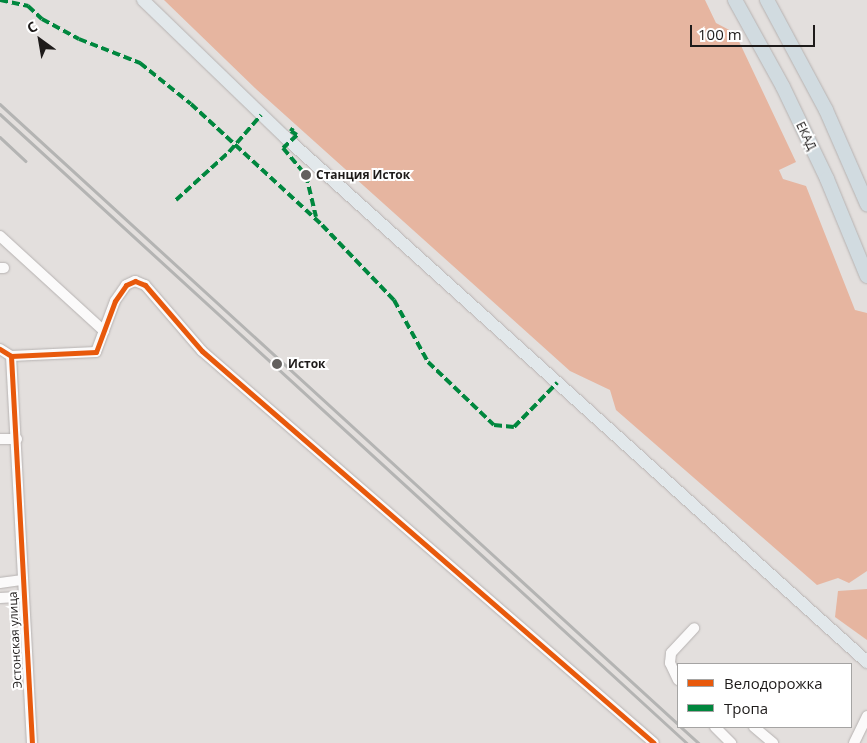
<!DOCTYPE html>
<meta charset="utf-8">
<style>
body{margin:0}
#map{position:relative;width:867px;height:743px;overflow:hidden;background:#e3dfdd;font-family:"Open Sans",sans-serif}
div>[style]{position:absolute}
.forest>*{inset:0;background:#e6b5a0}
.roads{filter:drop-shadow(0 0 1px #b6b2b1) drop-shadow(0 0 1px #b6b2b1)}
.minor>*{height:10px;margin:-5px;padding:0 5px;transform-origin:5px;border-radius:5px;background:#fbfafa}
.major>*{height:12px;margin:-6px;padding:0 6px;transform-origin:6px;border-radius:6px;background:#e2e8eb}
.highway>*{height:14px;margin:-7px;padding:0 7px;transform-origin:7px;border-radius:7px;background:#d1dbe0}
.rail>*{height:2.5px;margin:-1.25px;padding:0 1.25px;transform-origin:1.25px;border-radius:1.25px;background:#b4b4b3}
.quiet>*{height:4px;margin-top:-2px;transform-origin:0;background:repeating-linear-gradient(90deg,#00873e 0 8px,transparent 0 12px)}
.cycleway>*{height:5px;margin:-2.5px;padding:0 2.5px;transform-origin:2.5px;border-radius:2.5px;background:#e8590c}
.dots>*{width:14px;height:14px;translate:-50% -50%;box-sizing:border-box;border:2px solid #fff;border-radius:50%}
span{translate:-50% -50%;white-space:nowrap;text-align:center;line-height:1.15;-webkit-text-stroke:4px #fff;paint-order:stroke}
.street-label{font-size:12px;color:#1e1b1a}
.poi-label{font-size:12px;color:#1e1b1a;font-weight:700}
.left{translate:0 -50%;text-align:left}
.legend{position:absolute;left:677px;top:663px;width:175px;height:65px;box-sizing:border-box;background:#fff;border:1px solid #a5a4a3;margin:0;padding:6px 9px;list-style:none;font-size:15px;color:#1e1b1a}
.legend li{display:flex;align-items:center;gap:10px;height:25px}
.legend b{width:25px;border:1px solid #a5a4a3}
.north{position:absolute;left:15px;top:15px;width:50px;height:50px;-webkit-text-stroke:4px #fff;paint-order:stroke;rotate:328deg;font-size:14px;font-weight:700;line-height:20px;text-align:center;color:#1e1b1a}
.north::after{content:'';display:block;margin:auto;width:18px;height:22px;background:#1e1b1a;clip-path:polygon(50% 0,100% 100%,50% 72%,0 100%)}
.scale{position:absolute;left:690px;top:25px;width:125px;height:22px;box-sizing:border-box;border:2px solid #1e1b1a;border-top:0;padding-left:6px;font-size:15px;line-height:18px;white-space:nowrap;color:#1e1b1a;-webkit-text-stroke:4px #fff;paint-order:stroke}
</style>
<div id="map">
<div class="forest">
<i style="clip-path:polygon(164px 0,705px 0,716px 23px,735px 33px,796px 162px,779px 170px,783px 179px,806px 186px,855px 310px,867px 313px,867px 571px,849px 583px,838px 578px,817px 585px,616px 410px,610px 390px,570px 371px,256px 89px)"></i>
<i style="clip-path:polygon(867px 589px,867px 640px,835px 617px,838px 591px)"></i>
</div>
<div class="roads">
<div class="minor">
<i style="left:0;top:236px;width:141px;rotate:42.4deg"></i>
<i style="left:0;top:268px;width:4px"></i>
<i style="left:0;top:349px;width:13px;rotate:32deg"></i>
<i style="left:11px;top:356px;width:85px;rotate:-2.7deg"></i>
<i style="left:96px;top:352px;width:54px;rotate:-69.6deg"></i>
<i style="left:115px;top:301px;width:19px;rotate:-55deg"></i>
<i style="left:126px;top:285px;width:10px;rotate:-24deg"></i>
<i style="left:135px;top:281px;width:11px;rotate:22deg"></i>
<i style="left:145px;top:285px;width:87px;rotate:49.2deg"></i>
<i style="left:202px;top:351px;width:598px;rotate:40.93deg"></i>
<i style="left:11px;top:356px;width:388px;rotate:86.9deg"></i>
<i style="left:0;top:439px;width:17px"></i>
<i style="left:0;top:583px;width:21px;rotate:-8deg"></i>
<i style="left:0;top:598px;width:22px;rotate:-3deg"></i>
<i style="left:678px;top:680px;width:19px;rotate:-115deg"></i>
<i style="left:670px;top:663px;width:10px;rotate:-84deg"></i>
<i style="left:671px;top:653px;width:34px;rotate:-47deg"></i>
<i style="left:715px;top:727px;width:23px;rotate:45deg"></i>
<i style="left:754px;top:727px;width:25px;rotate:40deg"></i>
<i style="left:854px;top:743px;width:30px;rotate:-64deg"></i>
</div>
<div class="major">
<i style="left:143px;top:0;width:197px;rotate:44deg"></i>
<i style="left:285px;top:137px;width:784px;rotate:42.05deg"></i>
</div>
<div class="highway">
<i style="left:735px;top:0;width:99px;rotate:61.1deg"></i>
<i style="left:783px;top:87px;width:102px;rotate:64.4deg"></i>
<i style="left:827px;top:179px;width:105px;rotate:67.6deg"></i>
<i style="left:767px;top:0;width:125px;rotate:61.8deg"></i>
<i style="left:826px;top:110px;width:103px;rotate:66.4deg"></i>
</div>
</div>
<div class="rail">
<i style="left:0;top:104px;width:919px;rotate:42.44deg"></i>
<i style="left:0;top:114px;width:931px;rotate:42.48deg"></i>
<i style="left:0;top:137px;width:35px;rotate:43deg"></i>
<i style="left:681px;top:727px;width:24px;rotate:42deg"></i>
</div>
<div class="quiet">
<i style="left:0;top:0;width:29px;rotate:12deg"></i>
<i style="left:28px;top:6px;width:19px;rotate:43deg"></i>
<i style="left:42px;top:19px;width:42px;rotate:28.4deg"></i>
<i style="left:79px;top:39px;width:66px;rotate:21.5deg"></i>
<i style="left:140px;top:63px;width:65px;rotate:38.8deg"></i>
<i style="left:191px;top:104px;width:178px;rotate:42.7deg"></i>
<i style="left:322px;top:225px;width:104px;rotate:46.2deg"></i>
<i style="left:394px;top:300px;width:71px;rotate:61.3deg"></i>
<i style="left:428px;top:362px;width:91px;rotate:43.7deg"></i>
<i style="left:494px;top:425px;width:20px;rotate:6deg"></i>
<i style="left:514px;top:427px;width:62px;rotate:-45.7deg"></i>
<i style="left:293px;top:128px;width:4px;rotate:124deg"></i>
<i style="left:291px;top:131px;width:7px;rotate:34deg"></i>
<i style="left:297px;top:135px;width:19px;rotate:137deg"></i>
<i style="left:283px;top:148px;width:35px;rotate:50deg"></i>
<i style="left:306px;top:175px;width:43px;rotate:76.6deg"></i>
<i style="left:176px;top:200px;width:72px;rotate:-42.2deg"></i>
<i style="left:229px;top:152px;width:49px;rotate:-49.1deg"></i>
</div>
<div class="cycleway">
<i style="left:0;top:349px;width:13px;rotate:32deg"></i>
<i style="left:11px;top:356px;width:85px;rotate:-2.7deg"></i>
<i style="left:96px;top:352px;width:54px;rotate:-69.6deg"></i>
<i style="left:115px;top:301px;width:19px;rotate:-55deg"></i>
<i style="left:126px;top:285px;width:10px;rotate:-24deg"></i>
<i style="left:135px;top:281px;width:11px;rotate:22deg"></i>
<i style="left:145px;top:285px;width:87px;rotate:49.2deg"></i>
<i style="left:202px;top:351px;width:598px;rotate:40.93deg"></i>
<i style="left:11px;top:356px;width:388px;rotate:86.9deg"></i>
</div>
<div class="dots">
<i style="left:306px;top:175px;background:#63605e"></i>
<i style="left:277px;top:364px;background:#63605e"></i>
</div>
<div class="street-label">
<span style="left:806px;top:136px;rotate:64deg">ЕКАД</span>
<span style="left:15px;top:640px;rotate:-93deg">Эстонская улица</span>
</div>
<div class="poi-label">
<span class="left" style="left:316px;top:175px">Станция Исток</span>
<span class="left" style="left:288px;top:364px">Исток</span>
</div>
<ul class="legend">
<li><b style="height:6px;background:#e8590c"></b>Велодорожка</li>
<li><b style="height:6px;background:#00873e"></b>Тропа</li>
</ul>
<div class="north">С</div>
<div class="scale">100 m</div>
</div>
